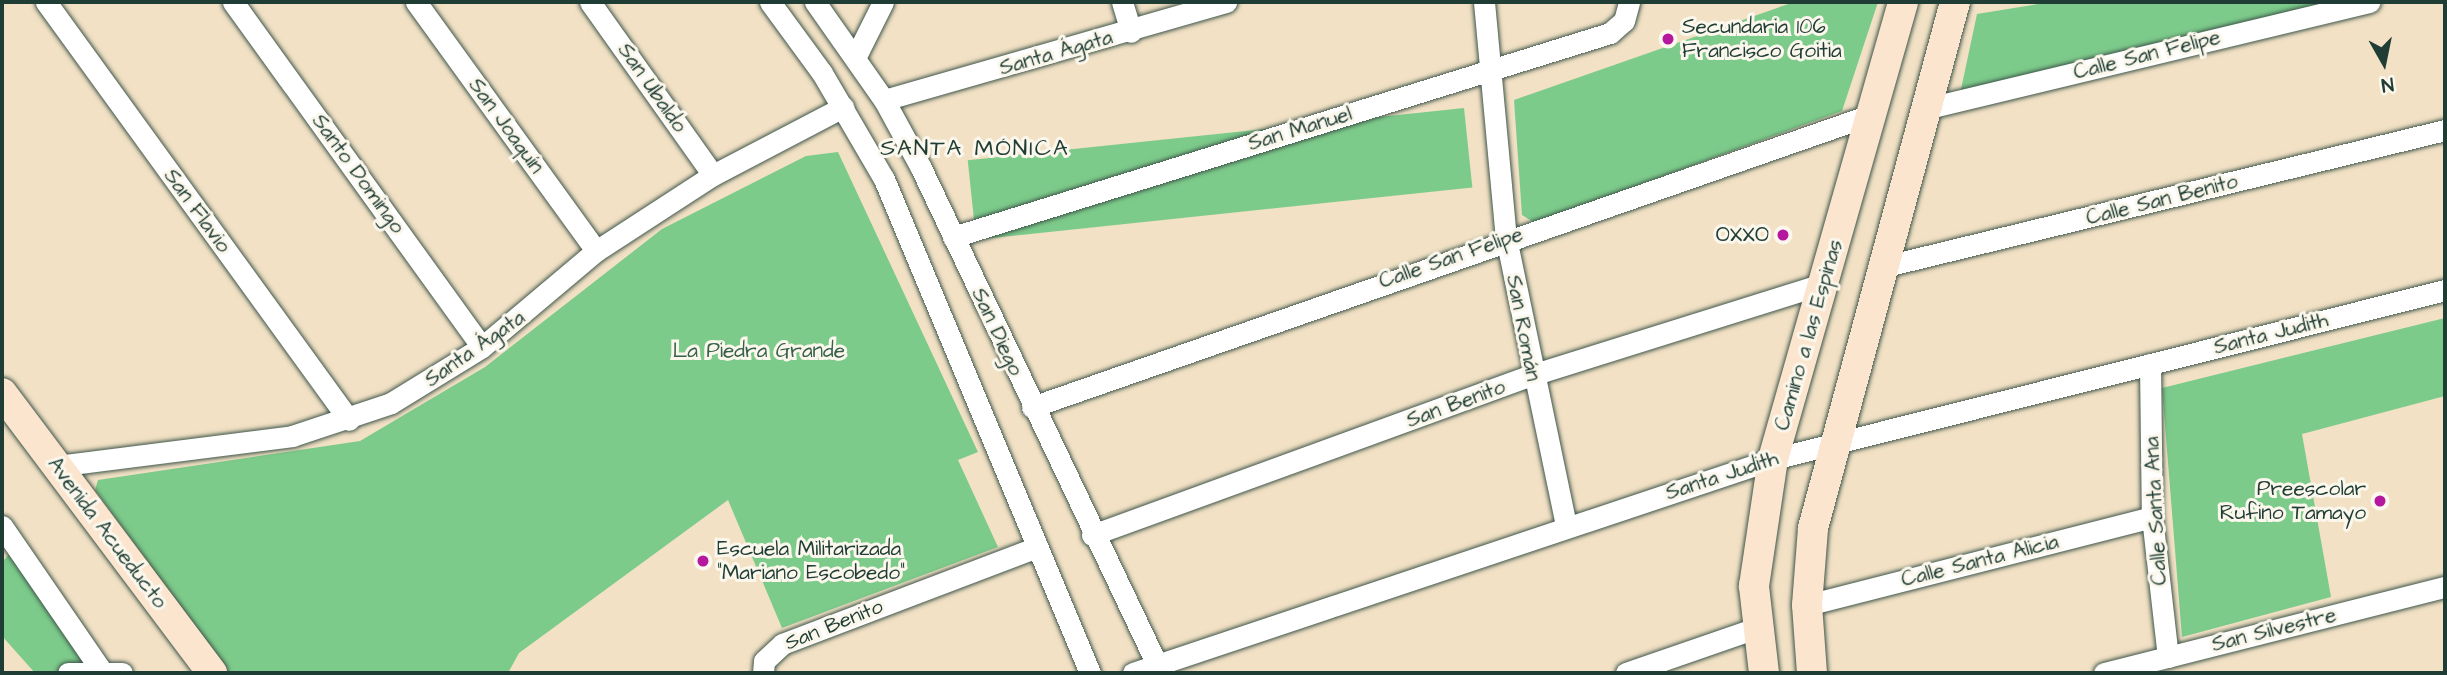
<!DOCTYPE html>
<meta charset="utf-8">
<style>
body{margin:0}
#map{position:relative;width:2447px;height:675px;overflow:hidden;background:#f2e1c5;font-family:"Architects Daughter",sans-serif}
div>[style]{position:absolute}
.green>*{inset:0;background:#7dcb8b;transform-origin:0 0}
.roads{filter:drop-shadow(0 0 2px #3f564a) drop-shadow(0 0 2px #3f564a)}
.street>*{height:21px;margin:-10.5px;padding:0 10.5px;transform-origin:10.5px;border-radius:10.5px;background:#fff}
.secondary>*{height:30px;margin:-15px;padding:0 15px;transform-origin:15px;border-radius:15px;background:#fce5cf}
.dots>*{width:19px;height:19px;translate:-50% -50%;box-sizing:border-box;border:4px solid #fbf7ec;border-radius:50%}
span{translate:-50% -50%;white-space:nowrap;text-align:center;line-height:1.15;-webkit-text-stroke:6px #fbf7ec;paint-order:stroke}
.poi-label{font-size:21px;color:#1f3d34}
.left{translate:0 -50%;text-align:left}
.right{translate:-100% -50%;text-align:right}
.street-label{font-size:21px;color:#1f3d34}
.park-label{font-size:21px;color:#36604a}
.neighbourhood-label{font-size:23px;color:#1f3d34;letter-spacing:2px}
.frame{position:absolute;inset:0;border:4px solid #1f3d34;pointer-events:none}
.north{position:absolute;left:2349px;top:28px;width:70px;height:70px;-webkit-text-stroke:5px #fbf7ec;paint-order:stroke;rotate:171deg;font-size:19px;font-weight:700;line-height:28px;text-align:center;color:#1f3d34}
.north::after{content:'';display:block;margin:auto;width:24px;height:32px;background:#1f3d34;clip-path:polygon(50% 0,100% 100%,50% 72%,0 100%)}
</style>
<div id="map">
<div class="green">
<i style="clip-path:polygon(1794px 2px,1878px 2px,1842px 111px,1535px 223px,1522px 215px,1514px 100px)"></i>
<i style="clip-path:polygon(2050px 2px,2328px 2px,1960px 94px,1977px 14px)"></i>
<i style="left:1464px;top:108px;width:80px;height:499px;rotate:84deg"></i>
<i style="clip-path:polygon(838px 152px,978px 452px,958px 460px,998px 547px,782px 628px,728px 500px,519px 653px,508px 673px,229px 673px,95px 490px,98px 480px,360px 441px,485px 367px,662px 229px,806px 156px)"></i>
<i style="clip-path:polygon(2445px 318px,2445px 396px,2302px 434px,2331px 597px,2182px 637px,2162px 388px)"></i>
<i style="clip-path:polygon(14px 549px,104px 673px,35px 673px,2px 636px,2px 562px)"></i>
</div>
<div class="roads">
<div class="street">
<i style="left:46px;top:2px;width:516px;rotate:54.06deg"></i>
<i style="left:233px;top:2px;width:425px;rotate:54.2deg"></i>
<i style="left:416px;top:2px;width:307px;rotate:54.1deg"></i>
<i style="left:590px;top:2px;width:212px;rotate:54.6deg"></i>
<i style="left:770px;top:2px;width:88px;rotate:53.8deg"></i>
<i style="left:822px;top:73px;width:123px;rotate:59.7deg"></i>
<i style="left:884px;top:179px;width:535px;rotate:67.36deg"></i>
<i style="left:815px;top:2px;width:120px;rotate:54.9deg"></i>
<i style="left:884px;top:100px;width:77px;rotate:61.4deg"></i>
<i style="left:921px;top:168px;width:559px;rotate:64.58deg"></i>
<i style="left:1122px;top:2px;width:31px;rotate:73deg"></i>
<i style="left:1484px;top:2px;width:237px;rotate:84.7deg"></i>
<i style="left:1506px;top:238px;width:294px;rotate:78.2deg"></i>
<i style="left:856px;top:56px;width:60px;rotate:-63.4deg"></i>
<i style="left:884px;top:100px;width:356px;rotate:-16deg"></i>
<i style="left:1924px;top:109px;width:458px;rotate:-13.5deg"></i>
<i style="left:953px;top:237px;width:688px;rotate:-17.25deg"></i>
<i style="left:1610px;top:33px;width:18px;rotate:-41deg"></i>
<i style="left:1624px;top:21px;width:20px;rotate:-75deg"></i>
<i style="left:1878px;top:268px;width:584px;rotate:-13.68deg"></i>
<i style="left:2150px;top:364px;width:153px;rotate:89.3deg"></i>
<i style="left:2152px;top:517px;width:141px;rotate:83.5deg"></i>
<i style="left:1032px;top:407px;width:891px;rotate:-19.21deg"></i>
<i style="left:56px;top:466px;width:238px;rotate:-7.2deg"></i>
<i style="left:292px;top:436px;width:104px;rotate:-18.4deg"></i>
<i style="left:391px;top:403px;width:107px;rotate:-31.6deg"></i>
<i style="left:482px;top:347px;width:149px;rotate:-40.1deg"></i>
<i style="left:596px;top:251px;width:140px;rotate:-33deg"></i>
<i style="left:713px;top:175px;width:147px;rotate:-27.6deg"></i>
<i style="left:2px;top:526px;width:178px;rotate:55.5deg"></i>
<i style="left:1092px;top:535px;width:468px;rotate:-20deg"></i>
<i style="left:1532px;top:375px;width:307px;rotate:-17.4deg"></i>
<i style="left:1807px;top:605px;width:356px;rotate:-14.3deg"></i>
<i style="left:68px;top:673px;width:54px"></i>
<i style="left:763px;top:673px;width:12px;rotate:-85deg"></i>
<i style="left:764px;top:661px;width:25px;rotate:-43deg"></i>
<i style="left:782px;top:644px;width:273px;rotate:-20.8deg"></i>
<i style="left:1133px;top:673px;width:675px;rotate:-18.49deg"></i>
<i style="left:1773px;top:459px;width:693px;rotate:-14.12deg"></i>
<i style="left:1626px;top:673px;width:138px;rotate:-19.1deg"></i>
<i style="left:2104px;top:673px;width:352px;rotate:-14.2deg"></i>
</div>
<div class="secondary">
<i style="left:2px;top:393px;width:350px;rotate:53.1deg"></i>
<i style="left:1764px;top:673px;width:88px;rotate:-96.6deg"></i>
<i style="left:1754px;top:586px;width:128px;rotate:-81.5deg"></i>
<i style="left:1773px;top:459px;width:475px;rotate:-74.1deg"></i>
<i style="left:1812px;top:673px;width:68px;rotate:-94.2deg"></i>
<i style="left:1807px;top:605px;width:77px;rotate:-85.5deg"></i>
<i style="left:1813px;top:528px;width:545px;rotate:-74.89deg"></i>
</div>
</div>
<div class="dots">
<i style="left:1668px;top:39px;background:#b5179e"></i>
<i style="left:1783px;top:235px;background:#b5179e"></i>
<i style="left:2380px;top:501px;background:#b5179e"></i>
<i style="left:703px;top:561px;background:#b5179e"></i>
</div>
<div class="poi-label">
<span class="left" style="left:1682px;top:39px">Secundaria 106<br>Francisco Goitia</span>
<span class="right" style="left:1769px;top:235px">OXXO</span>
<span class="right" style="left:2366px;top:501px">Preescolar<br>Rufino Tamayo</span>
<span class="left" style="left:717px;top:561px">Escuela Militarizada<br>"Mariano Escobedo"</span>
</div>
<div class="street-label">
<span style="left:1056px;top:53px;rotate:-16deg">Santa Ágata</span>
<span style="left:2147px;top:55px;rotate:-14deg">Calle San Felipe</span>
<span style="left:652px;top:88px;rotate:55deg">San Ubaldo</span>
<span style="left:506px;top:126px;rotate:54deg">San Joaquín</span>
<span style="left:1300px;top:129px;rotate:-17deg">San Manuel</span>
<span style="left:358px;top:174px;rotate:54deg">Santo Domingo</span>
<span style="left:2162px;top:200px;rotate:-14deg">Calle San Benito</span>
<span style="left:197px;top:211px;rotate:54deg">San Flavio</span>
<span style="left:1451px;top:258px;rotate:-19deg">Calle San Felipe</span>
<span style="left:1523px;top:328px;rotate:79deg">San Román</span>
<span style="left:997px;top:332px;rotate:65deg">San Diego</span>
<span style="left:2271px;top:334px;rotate:-14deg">Santa Judith</span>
<span style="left:1809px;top:335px;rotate:-74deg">Camino a las Espinas</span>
<span style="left:475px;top:349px;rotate:-35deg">Santa Ágata</span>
<span style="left:1456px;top:404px;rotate:-20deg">San Benito</span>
<span style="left:1722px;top:476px;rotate:-18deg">Santa Judith</span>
<span style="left:2156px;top:511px;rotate:-93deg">Calle Santa Ana</span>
<span style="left:107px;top:533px;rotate:53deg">Avenida Acueducto</span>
<span style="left:1980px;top:561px;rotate:-14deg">Calle Santa Alicia</span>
<span style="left:834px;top:625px;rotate:-22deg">San Benito</span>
<span style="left:2274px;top:630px;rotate:-14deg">San Silvestre</span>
</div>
<div class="park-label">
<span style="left:759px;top:351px">La Piedra Grande</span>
</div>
<div class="neighbourhood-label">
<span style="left:975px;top:148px">SANTA MÓNICA</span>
</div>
<div class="frame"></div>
<div class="north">N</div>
</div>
